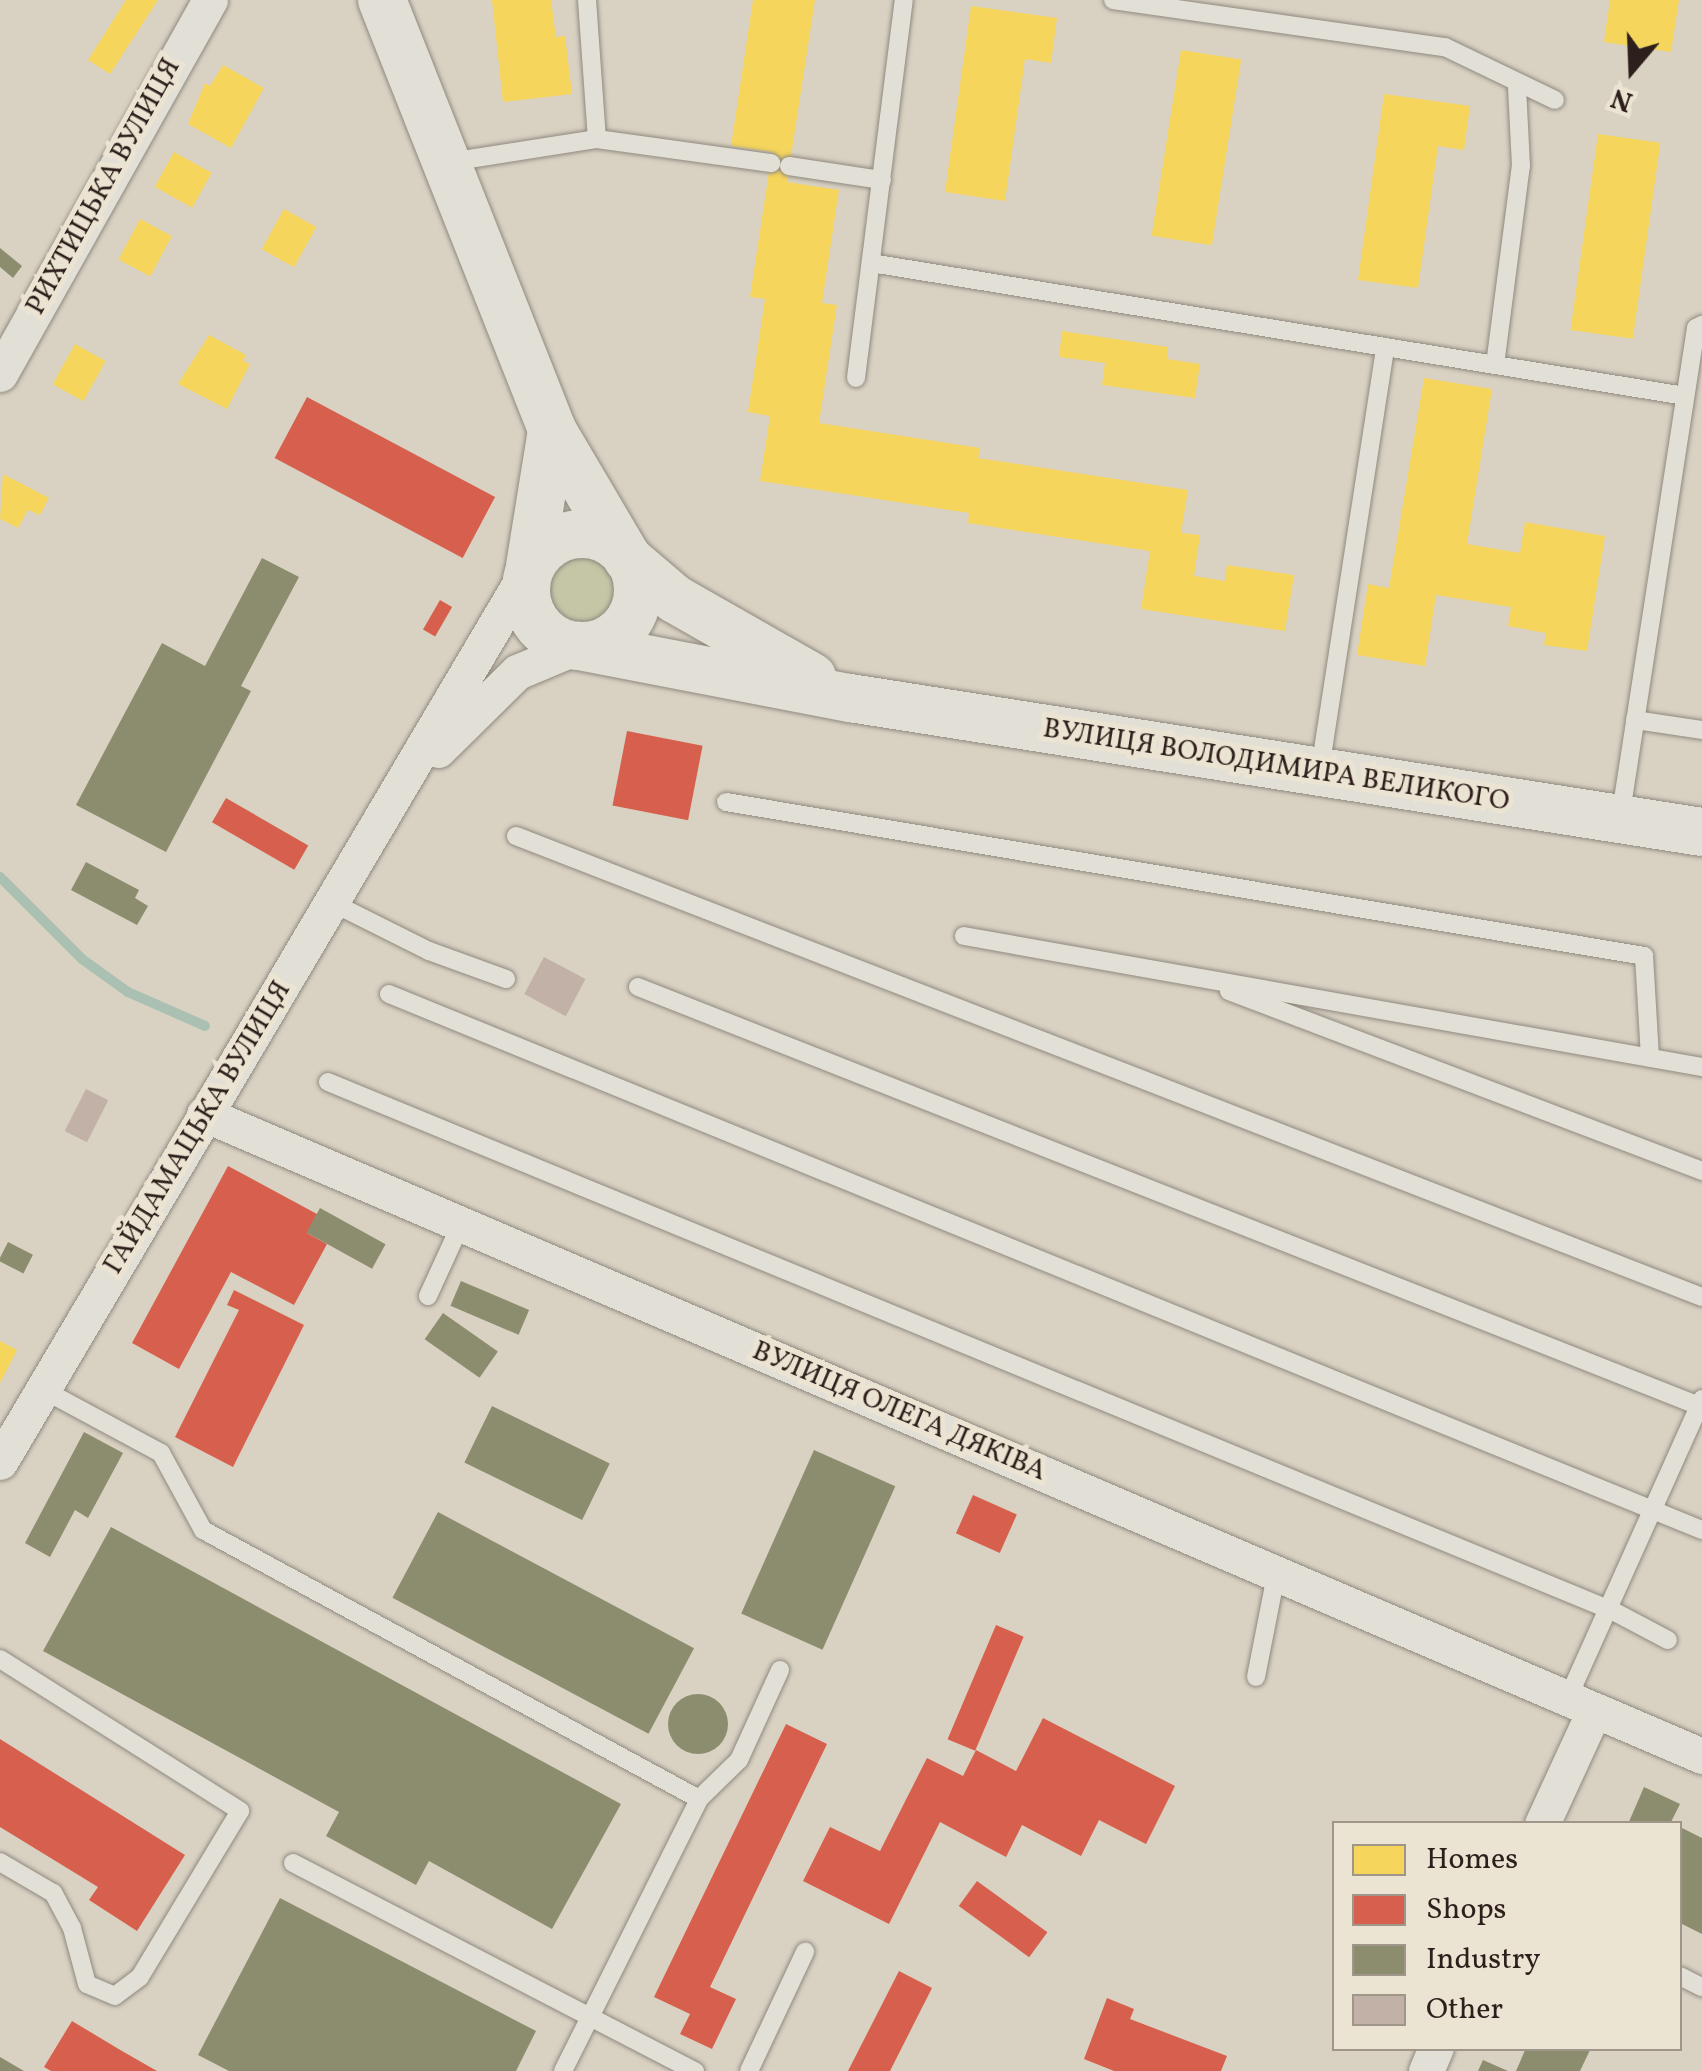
<!DOCTYPE html>
<meta charset="utf-8">
<style>
body{margin:0}
#map{position:relative;width:1702px;height:2071px;overflow:hidden;background:#d9d2c2;font-family:Vollkorn,serif}
div>[style]{position:absolute}
.green>*{inset:0;background:#c4c6a6}
.round{border-radius:50%}
.homes>*{inset:0;background:#f6d55c;transform-origin:0 0}
.shops>*{inset:0;background:#d6604d;transform-origin:0 0}
.industry>*{inset:0;background:#8c8c6e;transform-origin:0 0}
.stream>*{height:10px;margin:-5px;padding:0 5px;transform-origin:5px;border-radius:5px;background:#a9c0b3}
.building>*{inset:0;background:#c2b1a6;transform-origin:0 0}
.roads{filter:drop-shadow(0 0 2px #8f8980) drop-shadow(0 0 2px #8f8980)}
.lane>*{height:18px;margin:-9px;padding:0 9px;transform-origin:9px;border-radius:9px;background:#e2dfd6}
.street>*{height:35px;margin:-17.5px;padding:0 17.5px;transform-origin:17.5px;border-radius:17.5px;background:#e2dfd6}
.secondary>*{height:48px;margin:-24px;padding:0 24px;transform-origin:24px;border-radius:24px;background:#e2dfd6}
.secondary>.ring{margin:-24px;padding:0;box-sizing:content-box;background:none;border:48px solid #e2dfd6;border-radius:50%}
span{translate:-50% -50%;white-space:nowrap;text-align:center;line-height:1.15;-webkit-text-stroke:10px #ece4d2;paint-order:stroke}
.street-label{font-size:28px;color:#2d1f1b}
.legend{position:absolute;left:1332px;top:1821px;width:350px;height:230px;box-sizing:border-box;background:#ece4d2;border:2px solid #a09589;margin:0;padding:12px 18px;list-style:none;font-size:30px;color:#2d1f1b}
.legend li{display:flex;align-items:center;gap:20px;height:50px}
.legend b{width:50px;border:2px solid #a09589}
.north{position:absolute;left:1582px;top:20px;width:100px;height:100px;-webkit-text-stroke:8px #ece4d2;paint-order:stroke;rotate:199deg;font-size:28px;font-weight:700;line-height:40px;text-align:center;color:#2d1f1b}
.north::after{content:'';display:block;margin:auto;width:35px;height:45px;background:#2d1f1b;clip-path:polygon(50% 0,100% 100%,50% 72%,0 100%)}
</style>
<div id="map">
<div class="green">
<i class="round" style="left:543px;top:555px;width:72px;height:72px"></i>
</div>
<div class="homes">
<i style="clip-path:polygon(126px 0,158px 0,110px 74px,88px 60px)"></i>
<i style="clip-path:polygon(492px 0,551px 0,556px 37px,565px 36px,572px 94px,503px 102px)"></i>
<i style="clip-path:polygon(753px 0,815px 0,787px 182px,839px 190px,822px 303px,837px 305px,819px 423px,980px 448px,978px 458px,1188px 490px,1181px 533px,1200px 535px,1194px 576px,1225px 581px,1227px 565px,1294px 575px,1285px 631px,1141px 609px,1150px 551px,968px 523px,969px 513px,760px 481px,770px 416px,748px 412px,765px 299px,750px 297px,772px 152px,731px 146px)"></i>
<i style="clip-path:polygon(1610px 0,1679px 0,1671px 52px,1604px 42px)"></i>
<i style="clip-path:polygon(971px 6px,1057px 18px,1051px 63px,1025px 59px,1005px 201px,945px 192px)"></i>
<i style="left:1181px;top:50px;width:61px;height:188px;rotate:9deg"></i>
<i style="clip-path:polygon(223px 65px,264px 88px,231px 148px,188px 124px,205px 83px,210px 86px)"></i>
<i style="clip-path:polygon(1384px 94px,1470px 106px,1464px 150px,1438px 146px,1418px 288px,1358px 280px)"></i>
<i style="left:1598px;top:134px;width:63px;height:198px;rotate:8deg"></i>
<i style="left:174px;top:152px;width:43px;height:40px;rotate:29deg"></i>
<i style="left:284px;top:209px;width:37px;height:46px;rotate:29deg"></i>
<i style="left:140px;top:219px;width:36px;height:46px;rotate:28deg"></i>
<i style="clip-path:polygon(1062px 331px,1168px 347px,1167px 359px,1200px 364px,1195px 398px,1102px 385px,1105px 363px,1059px 357px)"></i>
<i style="clip-path:polygon(209px 335px,246px 355px,243px 361px,250px 364px,227px 409px,178px 384px)"></i>
<i style="left:75px;top:344px;width:35px;height:46px;rotate:29deg"></i>
<i style="clip-path:polygon(1424px 378px,1492px 389px,1467px 544px,1520px 553px,1525px 522px,1605px 536px,1587px 651px,1544px 645px,1546px 633px,1508px 626px,1511px 607px,1436px 595px,1425px 666px,1357px 655px,1368px 584px,1389px 588px)"></i>
<i style="clip-path:polygon(3px 474px,49px 498px,40px 515px,28px 510px,18px 528px,0 519px)"></i>
<i style="clip-path:polygon(0 1341px,17px 1350px,0 1383px)"></i>
</div>
<div class="shops">
<i style="left:307px;top:397px;width:213px;height:69px;rotate:28deg"></i>
<i style="left:440px;top:600px;width:14px;height:34px;rotate:30deg"></i>
<i style="left:627px;top:731px;width:77px;height:76px;rotate:11deg"></i>
<i style="left:226px;top:798px;width:95px;height:28px;rotate:30deg"></i>
<i style="clip-path:polygon(228px 1166px,317px 1214px,307px 1233px,327px 1244px,294px 1305px,231px 1272px,179px 1369px,132px 1343px)"></i>
<i style="clip-path:polygon(234px 1290px,304px 1325px,233px 1467px,175px 1437px,239px 1310px,227px 1305px)"></i>
<i style="left:973px;top:1495px;width:48px;height:42px;rotate:24deg"></i>
<i style="left:996px;top:1625px;width:30px;height:124px;rotate:23deg"></i>
<i style="clip-path:polygon(1043px 1718px,1175px 1786px,1146px 1844px,1099px 1820px,1081px 1856px,1022px 1825px,1006px 1857px,940px 1822px,889px 1924px,803px 1881px,830px 1827px,880px 1851px,927px 1758px,963px 1776px,976px 1750px,1016px 1771px)"></i>
<i style="clip-path:polygon(786px 1724px,827px 1744px,710px 1987px,736px 1999px,712px 2049px,680px 2034px,690px 2014px,654px 1997px)"></i>
<i style="clip-path:polygon(0 1739px,185px 1855px,137px 1931px,89px 1900px,98px 1887px,0 1827px)"></i>
<i style="left:977px;top:1881px;width:87px;height:31px;rotate:36deg"></i>
<i style="clip-path:polygon(899px 1971px,932px 1988px,890px 2071px,848px 2071px)"></i>
<i style="clip-path:polygon(1107px 1998px,1134px 2009px,1130px 2019px,1227px 2056px,1221px 2071px,1114px 2071px,1084px 2059px)"></i>
<i style="clip-path:polygon(72px 2021px,122px 2051px,157px 2071px,51px 2071px,44px 2067px)"></i>
</div>
<div class="industry">
<i style="clip-path:polygon(0 248px,22px 266px,13px 278px,0 267px)"></i>
<i style="clip-path:polygon(262px 558px,299px 577px,241px 686px,251px 691px,166px 852px,76px 805px,162px 643px,205px 666px)"></i>
<i style="clip-path:polygon(86px 862px,139px 890px,135px 898px,148px 906px,137px 925px,71px 890px)"></i>
<i style="left:320px;top:1208px;width:75px;height:28px;rotate:29deg"></i>
<i style="left:8px;top:1242px;width:28px;height:21px;rotate:27deg"></i>
<i style="left:461px;top:1281px;width:74px;height:27px;rotate:23deg"></i>
<i style="left:443px;top:1313px;width:67px;height:32px;rotate:35deg"></i>
<i style="left:492px;top:1406px;width:131px;height:63px;rotate:26deg"></i>
<i style="clip-path:polygon(84px 1432px,123px 1453px,88px 1518px,75px 1510px,50px 1557px,25px 1543px)"></i>
<i style="left:814px;top:1450px;width:89px;height:179px;rotate:24deg"></i>
<i style="left:438px;top:1512px;width:290px;height:97px;rotate:28deg"></i>
<i style="clip-path:polygon(111px 1527px,621px 1804px,552px 1929px,429px 1861px,416px 1885px,326px 1836px,339px 1812px,43px 1651px)"></i>
<i class="round" style="left:668px;top:1694px;width:60px;height:60px"></i>
<i style="clip-path:polygon(1644px 1787px,1680px 1804px,1670px 1824px,1628px 1824px)"></i>
<i style="clip-path:polygon(1680px 1827px,1702px 1838px,1702px 1934px,1680px 1923px)"></i>
<i style="clip-path:polygon(280px 1898px,536px 2031px,516px 2071px,229px 2071px,198px 2055px)"></i>
<i style="clip-path:polygon(1526px 2048px,1591px 2048px,1580px 2071px,1516px 2071px)"></i>
<i style="clip-path:polygon(0 2057px,24px 2071px,0 2071px)"></i>
<i style="clip-path:polygon(1483px 2060px,1508px 2071px,1478px 2071px)"></i>
</div>
<div class="stream">
<i style="left:0;top:877px;width:116px;rotate:45deg"></i>
<i style="left:82px;top:959px;width:57px;rotate:35.7deg"></i>
<i style="left:128px;top:992px;width:84px;rotate:23.8deg"></i>
</div>
<div class="building">
<i style="left:544px;top:957px;width:47px;height:42px;rotate:28deg"></i>
<i style="left:86px;top:1089px;width:25px;height:47px;rotate:27deg"></i>
</div>
<div class="roads">
<div class="lane">
<i style="left:587px;top:0;width:139px;rotate:85.9deg"></i>
<i style="left:1113px;top:0;width:335px;rotate:8.1deg"></i>
<i style="left:1445px;top:47px;width:122px;rotate:25.7deg"></i>
<i style="left:450px;top:162px;width:149px;rotate:-8.9deg"></i>
<i style="left:597px;top:139px;width:176px;rotate:7.9deg"></i>
<i style="left:789px;top:166px;width:94px;rotate:8.6deg"></i>
<i style="left:871px;top:263px;width:825px;rotate:9.28deg"></i>
<i style="left:1495px;top:365px;width:201px;rotate:-82.6deg"></i>
<i style="left:1521px;top:166px;width:80px;rotate:-92.9deg"></i>
<i style="left:856px;top:378px;width:381px;rotate:-82.8deg"></i>
<i style="left:1635px;top:720px;width:68px;rotate:8.5deg"></i>
<i style="left:1320px;top:769px;width:427px;rotate:-81.2deg"></i>
<i style="left:726px;top:802px;width:931px;rotate:9.52deg"></i>
<i style="left:1644px;top:956px;width:102px;rotate:86.6deg"></i>
<i style="left:1620px;top:819px;width:497px;rotate:-81.2deg"></i>
<i style="left:1696px;top:328px;width:7px;rotate:-27deg"></i>
<i style="left:516px;top:836px;width:1272px;rotate:21.24deg"></i>
<i style="left:335px;top:904px;width:105px;rotate:26.6deg"></i>
<i style="left:429px;top:951px;width:82px;rotate:20deg"></i>
<i style="left:964px;top:936px;width:750px;rotate:10.07deg"></i>
<i style="left:638px;top:987px;width:1144px;rotate:21.54deg"></i>
<i style="left:1229px;top:991px;width:506px;rotate:20.83deg"></i>
<i style="left:389px;top:994px;width:1418px;rotate:22.21deg"></i>
<i style="left:328px;top:1082px;width:1390px;rotate:22.38deg"></i>
<i style="left:1613px;top:1611px;width:62px;rotate:27.8deg"></i>
<i style="left:428px;top:1296px;width:79px;rotate:-65.4deg"></i>
<i style="left:42px;top:1389px;width:135px;rotate:28.3deg"></i>
<i style="left:161px;top:1453px;width:88px;rotate:61.4deg"></i>
<i style="left:203px;top:1530px;width:564px;rotate:28.47deg"></i>
<i style="left:0;top:1659px;width:284px;rotate:32.3deg"></i>
<i style="left:240px;top:1811px;width:194px;rotate:121.1deg"></i>
<i style="left:140px;top:1977px;width:31px;rotate:143deg"></i>
<i style="left:115px;top:1996px;width:30px;rotate:-157deg"></i>
<i style="left:87px;top:1984px;width:58px;rotate:-105deg"></i>
<i style="left:72px;top:1928px;width:40px;rotate:-118deg"></i>
<i style="left:53px;top:1893px;width:61px;rotate:-149.7deg"></i>
<i style="left:1256px;top:1677px;width:104px;rotate:-78.9deg"></i>
<i style="left:1567px;top:1700px;width:330px;rotate:-65.8deg"></i>
<i style="left:293px;top:1863px;width:453px;rotate:27.4deg"></i>
<i style="left:1680px;top:1976px;width:25px;rotate:27deg"></i>
<i style="left:563px;top:2071px;width:304px;rotate:-63.4deg"></i>
<i style="left:699px;top:1799px;width:56px;rotate:-44.3deg"></i>
<i style="left:739px;top:1760px;width:99px;rotate:-65.5deg"></i>
<i style="left:749px;top:2071px;width:132px;rotate:-64.8deg"></i>
</div>
<div class="street">
<i style="left:0;top:374px;width:429px;rotate:-60.7deg"></i>
<i style="left:438px;top:750px;width:111px;rotate:-44.6deg"></i>
<i style="left:517px;top:672px;width:67px;rotate:-22.8deg"></i>
<i style="left:204px;top:1114px;width:1630px;rotate:23.2deg"></i>
<i style="left:0;top:1462px;width:1041px;rotate:-59.39deg"></i>
<i style="left:1542px;top:1824px;width:124px;rotate:-65.3deg"></i>
<i style="left:1426px;top:2071px;width:25px;rotate:-67deg"></i>
</div>
<div class="secondary">
<i style="left:382px;top:0;width:462px;rotate:68.4deg"></i>
<i style="left:552px;top:430px;width:150px;rotate:59.5deg"></i>
<i style="left:628px;top:559px;width:62px;rotate:40.4deg"></i>
<i style="left:675px;top:599px;width:158px;rotate:29.7deg"></i>
<i class="ring" style="left:526px;top:534px;width:64px;height:64px"></i>
<i style="left:530px;top:566px;width:138px;rotate:-80.8deg"></i>
<i style="left:579px;top:646px;width:276px;rotate:10.9deg"></i>
<i style="left:850px;top:698px;width:862px;rotate:8.94deg"></i>
</div>
</div>
<div class="street-label">
<span style="left:104px;top:187px;rotate:-61deg">РИХТИЦЬКА ВУЛИЦЯ</span>
<span style="left:1276px;top:766px;rotate:9deg">ВУЛИЦЯ ВОЛОДИМИРА ВЕЛИКОГО</span>
<span style="left:198px;top:1128px;rotate:-59deg">ГАЙДАМАЦЬКА ВУЛИЦЯ</span>
<span style="left:899px;top:1412px;rotate:23deg">ВУЛИЦЯ ОЛЕГА ДЯКІВА</span>
</div>
<ul class="legend">
<li><b style="height:28px;background:#f6d55c"></b>Homes</li>
<li><b style="height:28px;background:#d6604d"></b>Shops</li>
<li><b style="height:28px;background:#8c8c6e"></b>Industry</li>
<li><b style="height:28px;background:#c2b1a6"></b>Other</li>
</ul>
<div class="north">N</div>
</div>
